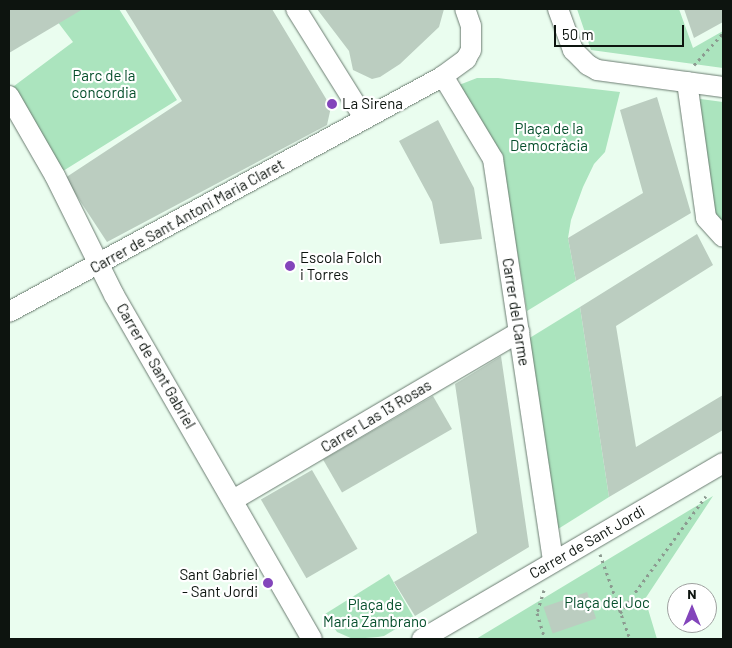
<!DOCTYPE html>
<meta charset="utf-8">
<style>
body{margin:0}
#map{position:relative;width:732px;height:648px;overflow:hidden;background:#eafdef;font-family:Barlow,sans-serif}
div>[style]{position:absolute}
.green>*{inset:0;background:#abe4be}
.building>*{inset:0;background:#bbcdc0;transform-origin:0 0}
.path>*{height:3px;margin-top:-1.5px;transform-origin:0;background:repeating-linear-gradient(90deg,#8c9a90 0 2.5px,transparent 0 6.5px)}
.roads{filter:drop-shadow(0 0 1px #6b7c71) drop-shadow(0 0 1px #6b7c71)}
.minor>*{height:20px;margin:-10px;padding:0 10px;transform-origin:10px;border-radius:10px;background:#fff}
.dots>*{width:14px;height:14px;translate:-50% -50%;box-sizing:border-box;border:2px solid #fff;border-radius:50%}
span{translate:-50% -50%;white-space:nowrap;text-align:center;line-height:1.15;-webkit-text-stroke:4.5px #fff;paint-order:stroke}
.park-label{font-size:15px;color:#064f2c}
.poi-label{font-size:15px;color:#0d140f}
.left{translate:0 -50%;text-align:left}
.right{translate:-100% -50%;text-align:right}
.street-label{font-size:15px;color:#0d140f}
.frame{position:absolute;inset:0;border:10px solid #0d140f;pointer-events:none}
.north{position:absolute;left:667px;top:583px;width:50px;height:50px;box-sizing:border-box;background:#fff;border:1px solid #9ea19f;border-radius:50%;rotate:0deg;font-size:14px;font-weight:700;line-height:20px;text-align:center;color:#0d140f}
.north::after{content:'';display:block;margin:auto;width:18px;height:22px;background:#8345bb;clip-path:polygon(50% 0,100% 100%,50% 72%,0 100%)}
.scale{position:absolute;left:554px;top:25px;width:130px;height:22px;box-sizing:border-box;border:2px solid #0d140f;border-top:0;padding-left:6px;font-size:15px;line-height:18px;white-space:nowrap;color:#0d140f;-webkit-text-stroke:4px #fff;paint-order:stroke}
</style>
<div id="map">
<div class="green">
<i style="clip-path:polygon(80px 9px,119px 9px,177px 100px,55px 176px,10px 89px,73px 42px,57px 21px)"></i>
<i style="clip-path:polygon(577px 9px,679px 9px,693px 48px,723px 31px,723px 68px,591px 50px)"></i>
<i style="clip-path:polygon(477px 78px,498px 78px,620px 92px,605px 152px,594px 164px,583px 187px,571px 220px,568px 238px,576px 281px,527px 311px,501px 156px,459px 85px)"></i>
<i style="clip-path:polygon(693px 98px,723px 102px,723px 224px,711px 210px)"></i>
<i style="clip-path:polygon(580px 307px,609px 497px,558px 529px,528px 339px)"></i>
<i style="clip-path:polygon(713px 496px,645px 599px,657px 639px,476px 639px)"></i>
<i style="clip-path:polygon(389px 574px,414px 618px,384px 636px,378px 637px,353px 639px,337px 632px,325px 614px)"></i>
</div>
<div class="building">
<i style="clip-path:polygon(9px 9px,83px 9px,9px 53px)"></i>
<i style="clip-path:polygon(125px 9px,272px 9px,331px 107px,327px 125px,107px 242px,65px 178px,182px 101px)"></i>
<i style="clip-path:polygon(317px 9px,444px 9px,439px 27px,400px 64px,380px 77px,372px 79px,353px 70px,349px 51px)"></i>
<i style="clip-path:polygon(684px 9px,723px 9px,723px 22px,694px 38px)"></i>
<i style="clip-path:polygon(657px 97px,691px 213px,576px 281px,568px 238px,643px 193px,620px 110px)"></i>
<i style="clip-path:polygon(438px 120px,474px 188px,482px 239px,440px 244px,432px 202px,399px 141px)"></i>
<i style="clip-path:polygon(697px 234px,713px 265px,616px 326px,636px 447px,723px 395px,723px 430px,609px 497px,580px 307px)"></i>
<i style="clip-path:polygon(501px 356px,529px 547px,415px 616px,394px 582px,477px 533px,455px 384px)"></i>
<i style="left:433px;top:396px;width:38px;height:127px;rotate:60deg"></i>
<i style="left:312px;top:470px;width:91px;height:59px;rotate:60deg"></i>
<i style="left:587px;top:592px;width:28px;height:46px;rotate:71deg"></i>
</div>
<div class="path">
<i style="left:694px;top:65px;width:43px;rotate:-47.8deg"></i>
<i style="left:600px;top:554px;width:90px;rotate:70.6deg"></i>
<i style="left:544px;top:590px;width:24px;rotate:107deg"></i>
<i style="left:537px;top:613px;width:27px;rotate:73deg"></i>
<i style="left:620px;top:613px;width:145px;rotate:-53.7deg"></i>
</div>
<div class="roads">
<div class="minor">
<i style="left:296px;top:9px;width:128px;rotate:58deg"></i>
<i style="left:558px;top:9px;width:44px;rotate:69.9deg"></i>
<i style="left:573px;top:50px;width:21px;rotate:45deg"></i>
<i style="left:588px;top:65px;width:10px;rotate:29deg"></i>
<i style="left:597px;top:70px;width:127px;rotate:7.7deg"></i>
<i style="left:443px;top:76px;width:97px;rotate:58.9deg"></i>
<i style="left:493px;top:159px;width:407px;rotate:81.5deg"></i>
<i style="left:687px;top:82px;width:137px;rotate:82deg"></i>
<i style="left:706px;top:218px;width:25px;rotate:48deg"></i>
<i style="left:9px;top:96px;width:92px;rotate:60.1deg"></i>
<i style="left:55px;top:176px;width:133px;rotate:63.6deg"></i>
<i style="left:114px;top:295px;width:397px;rotate:60.1deg"></i>
<i style="left:9px;top:312px;width:494px;rotate:-28.5deg"></i>
<i style="left:443px;top:76px;width:29px;rotate:-36deg"></i>
<i style="left:466px;top:59px;width:10px;rotate:-61deg"></i>
<i style="left:471px;top:50px;width:24px;rotate:-90deg"></i>
<i style="left:471px;top:26px;width:18px;rotate:-109deg"></i>
<i style="left:233px;top:500px;width:332px;rotate:-30.4deg"></i>
<i style="left:422px;top:639px;width:349px;rotate:-30.3deg"></i>
</div>
</div>
<div class="dots">
<i style="left:332px;top:104px;background:#8345bb"></i>
<i style="left:290px;top:266px;background:#8345bb"></i>
<i style="left:268px;top:583px;background:#8345bb"></i>
</div>
<div class="park-label">
<span style="left:104px;top:84px">Parc de la<br>concordia</span>
<span style="left:549px;top:137px">Plaça de la<br>Democràcia</span>
<span style="left:607px;top:603px">Plaça del Joc</span>
<span style="left:375px;top:613px">Plaça de<br>Maria Zambrano</span>
</div>
<div class="poi-label">
<span class="left" style="left:342px;top:104px">La Sirena</span>
<span class="left" style="left:300px;top:266px">Escola Folch<br>i Torres</span>
<span class="right" style="left:258px;top:583px">Sant Gabriel<br>- Sant Jordi</span>
</div>
<div class="street-label">
<span style="left:187px;top:216px;rotate:-29deg">Carrer de Sant Antoni Maria Claret</span>
<span style="left:516px;top:312px;rotate:81deg">Carrer del Carme</span>
<span style="left:156px;top:366px;rotate:60deg">Carrer de Sant Gabriel</span>
<span style="left:376px;top:416px;rotate:-31deg">Carrer Las 13 Rosas</span>
<span style="left:587px;top:542px;rotate:-30deg">Carrer de Sant Jordi</span>
</div>
<div class="frame"></div>
<div class="north">N</div>
<div class="scale">50 m</div>
</div>
